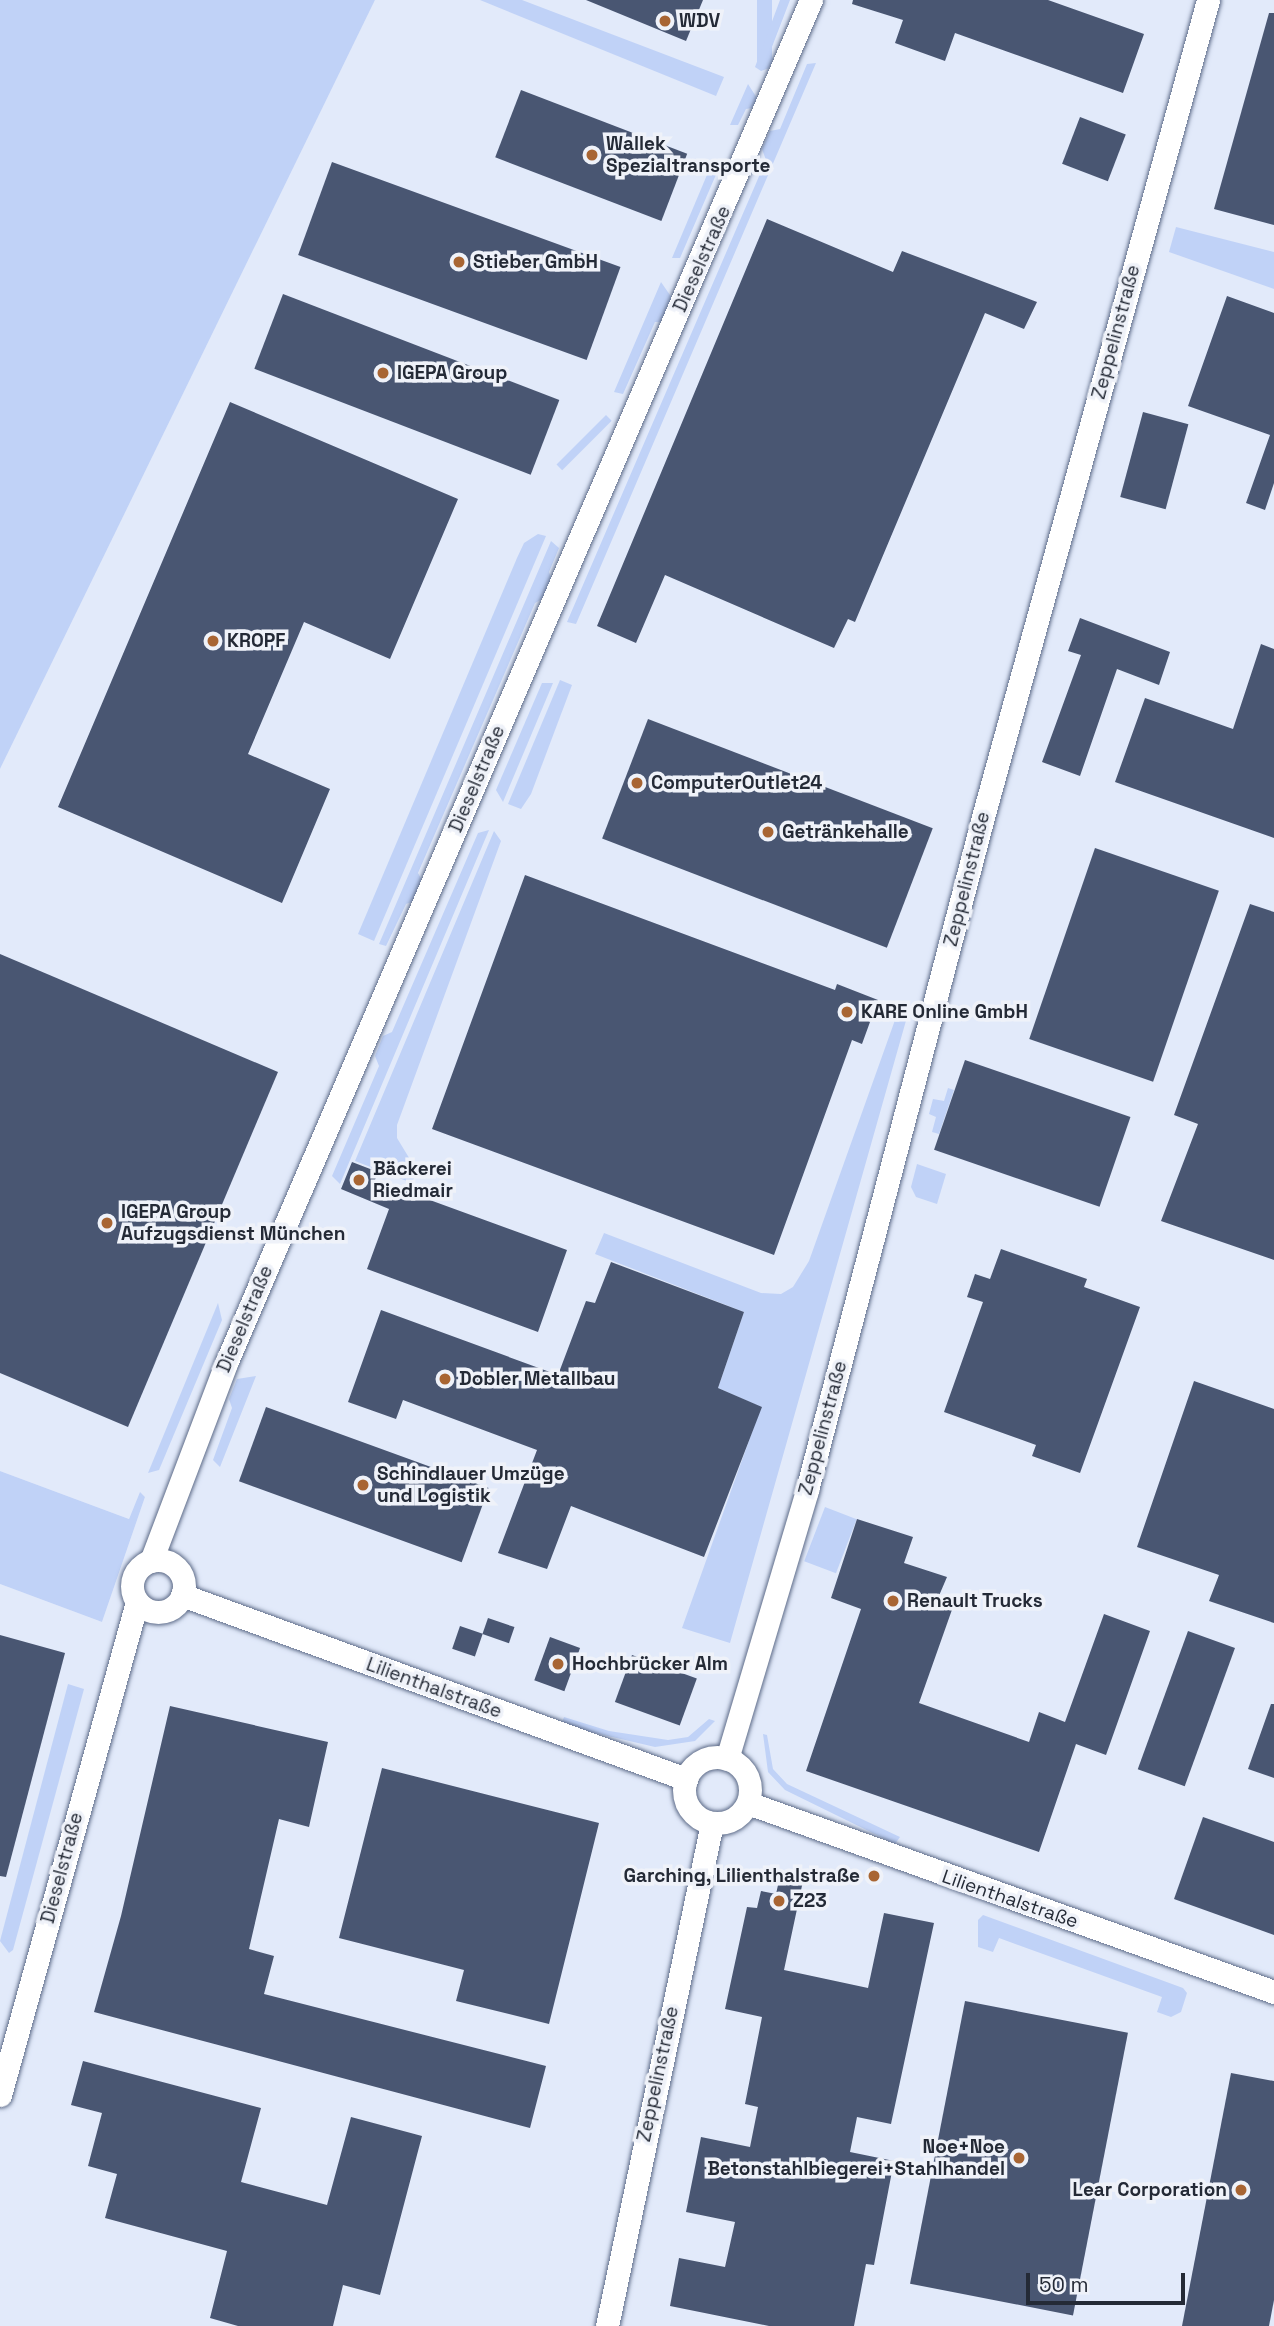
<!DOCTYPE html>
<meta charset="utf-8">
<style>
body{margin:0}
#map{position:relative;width:1274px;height:2326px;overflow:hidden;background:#eff2f9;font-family:"Space Grotesk",sans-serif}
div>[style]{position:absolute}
.built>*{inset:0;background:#e2eafa}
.green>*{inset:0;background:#c0d2f7;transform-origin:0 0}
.building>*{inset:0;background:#495672;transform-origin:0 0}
.roads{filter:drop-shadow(0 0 2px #5d6b88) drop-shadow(0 0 2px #5d6b88)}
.minor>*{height:23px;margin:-11.5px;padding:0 11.5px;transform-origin:11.5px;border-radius:11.5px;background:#fff}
.minor>.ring{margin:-11.5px;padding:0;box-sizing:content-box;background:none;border:23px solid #fff;border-radius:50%}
.dots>*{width:19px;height:19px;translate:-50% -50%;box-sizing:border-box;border:4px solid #eff2f9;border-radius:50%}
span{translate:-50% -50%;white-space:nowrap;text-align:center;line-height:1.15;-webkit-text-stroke:7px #eff2f9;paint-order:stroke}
.poi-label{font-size:19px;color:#242a36;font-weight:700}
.left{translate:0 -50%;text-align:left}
.right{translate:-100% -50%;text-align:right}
.street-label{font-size:19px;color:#242a36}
.scale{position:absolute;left:1026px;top:2273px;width:159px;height:32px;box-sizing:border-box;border:4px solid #242a36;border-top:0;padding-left:9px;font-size:21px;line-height:24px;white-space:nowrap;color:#242a36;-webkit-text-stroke:5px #eff2f9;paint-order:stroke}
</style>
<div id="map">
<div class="built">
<i style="clip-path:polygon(375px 0,1274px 0,1274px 2326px,0 2326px,0 1584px,102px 1622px,145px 1497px,140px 1493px,129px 1519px,0 1471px,0 769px)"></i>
</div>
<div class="green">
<i style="clip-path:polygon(0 0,375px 0,0 769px)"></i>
<i style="clip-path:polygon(480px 0,522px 0,724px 77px,716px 96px)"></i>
<i style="left:757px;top:0;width:15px;height:65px"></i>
<i style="clip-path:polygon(780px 0,790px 0,770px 52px,773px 59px,769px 68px,761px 71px,755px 67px)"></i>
<i style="clip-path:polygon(816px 63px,576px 624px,567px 622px,766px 160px,762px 149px,770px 131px,780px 129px,807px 64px)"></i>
<i style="clip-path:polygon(748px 84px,757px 98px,752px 108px,746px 109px,738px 125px,730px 125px)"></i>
<i style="clip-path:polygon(712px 163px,718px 170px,680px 258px,672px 258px)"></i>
<i style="clip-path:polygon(1176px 227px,1274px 252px,1274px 289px,1169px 252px)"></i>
<i style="clip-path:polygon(661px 282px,672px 298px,661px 322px,655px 322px,623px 394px,614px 392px)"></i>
<i style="left:606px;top:415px;width:8px;height:70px;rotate:45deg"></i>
<i style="clip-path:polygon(538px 534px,546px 536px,374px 941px,358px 934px,517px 558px,524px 543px)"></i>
<i style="clip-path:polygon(551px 541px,559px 548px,549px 572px,552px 581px,544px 598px,535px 603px,418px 873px,423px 882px,414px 901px,406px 904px,386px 946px,379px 944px)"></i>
<i style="clip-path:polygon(560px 680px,572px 685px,531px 794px,521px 809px,508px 804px)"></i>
<i style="clip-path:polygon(542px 683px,553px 683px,503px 802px,496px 790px)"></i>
<i style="clip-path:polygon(489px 830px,340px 1184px,332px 1176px,379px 1066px,375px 1056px,383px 1036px,392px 1032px,478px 833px)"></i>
<i style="clip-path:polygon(494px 831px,501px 841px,397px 1125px,397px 1138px,411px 1161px,420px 1164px,412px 1183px,355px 1161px)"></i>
<i style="clip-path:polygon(900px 1006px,909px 1010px,730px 1643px,682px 1628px,761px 1407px,718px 1388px,744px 1312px,595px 1254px,604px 1233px,761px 1293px,781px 1294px,793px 1287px,809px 1261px)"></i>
<i style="clip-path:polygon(948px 1088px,954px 1090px,939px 1134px,932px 1132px,936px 1117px,929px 1114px,933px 1099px,944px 1101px)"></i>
<i style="clip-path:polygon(917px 1164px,946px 1174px,937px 1204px,916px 1197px,911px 1187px)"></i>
<i style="clip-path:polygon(218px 1303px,222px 1320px,159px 1470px,148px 1473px)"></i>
<i style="clip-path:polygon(256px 1376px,220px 1467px,213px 1460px,232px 1408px,229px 1399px,237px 1379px)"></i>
<i style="clip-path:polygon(0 1471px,129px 1519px,140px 1492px,145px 1497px,102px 1622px,0 1584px)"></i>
<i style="left:825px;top:1507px;width:34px;height:58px;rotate:21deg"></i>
<i style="clip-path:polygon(68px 1684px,84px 1689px,13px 1950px,9px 1953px,0 1941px)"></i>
<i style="clip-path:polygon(564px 1717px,609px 1731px,668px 1740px,688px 1737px,709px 1719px,715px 1721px,695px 1741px,655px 1747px,561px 1725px)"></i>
<i style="clip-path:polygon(763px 1734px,767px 1735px,773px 1769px,787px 1784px,900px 1837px,895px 1844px,785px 1790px,768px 1772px)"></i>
<i style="clip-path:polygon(983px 1915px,1183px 1988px,1187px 1993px,1181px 2012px,1171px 2017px,1157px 2012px,1162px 1997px,999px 1938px,993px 1952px,978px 1947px,978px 1920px)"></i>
</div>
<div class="building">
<i style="clip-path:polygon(586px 0,703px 0,686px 41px)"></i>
<i style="clip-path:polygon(853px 0,1048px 0,1144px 34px,1123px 93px,955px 33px,945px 61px,895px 43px,903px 20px,852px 4px)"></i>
<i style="clip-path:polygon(1269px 13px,1274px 13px,1274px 225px,1214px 209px)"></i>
<i style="left:521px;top:90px;width:178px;height:72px;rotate:21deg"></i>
<i style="left:1080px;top:117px;width:49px;height:50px;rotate:21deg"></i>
<i style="left:332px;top:162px;width:307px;height:99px;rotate:20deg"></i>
<i style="clip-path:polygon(767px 219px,893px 272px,902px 251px,1037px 302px,1024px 329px,985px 313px,855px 622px,848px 619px,834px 648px,665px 575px,636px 643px,597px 626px)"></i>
<i style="left:283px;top:294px;width:296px;height:80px;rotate:21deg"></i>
<i style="clip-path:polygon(1227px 296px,1274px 313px,1274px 483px,1265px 510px,1246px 503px,1270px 435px,1188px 406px)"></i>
<i style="clip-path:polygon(230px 402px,458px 499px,390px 659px,304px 622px,248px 754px,330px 789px,282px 903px,58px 807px)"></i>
<i style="left:1143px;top:412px;width:47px;height:88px;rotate:15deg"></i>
<i style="clip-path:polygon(1080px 618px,1170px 652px,1159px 685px,1117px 669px,1080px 776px,1042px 762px,1081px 655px,1068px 651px)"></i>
<i style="clip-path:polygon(1261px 644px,1274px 649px,1274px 838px,1115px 782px,1145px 698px,1233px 729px)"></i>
<i style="left:648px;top:719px;width:305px;height:128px;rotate:21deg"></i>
<i style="left:1095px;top:848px;width:131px;height:202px;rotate:19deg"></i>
<i style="clip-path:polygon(525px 875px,835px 990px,837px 984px,878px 1000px,862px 1044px,852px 1040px,774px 1255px,432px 1129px)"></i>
<i style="clip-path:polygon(1250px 904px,1274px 912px,1274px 1260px,1161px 1221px,1198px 1124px,1174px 1115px)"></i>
<i style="clip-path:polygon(0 954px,278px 1072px,128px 1427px,0 1373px)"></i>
<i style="left:965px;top:1060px;width:175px;height:95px;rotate:19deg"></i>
<i style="clip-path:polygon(352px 1162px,378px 1172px,375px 1180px,567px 1250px,538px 1332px,367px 1269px,389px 1209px,341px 1189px)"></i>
<i style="clip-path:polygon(1001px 1249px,1087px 1279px,1084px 1287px,1140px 1307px,1080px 1473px,1032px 1456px,1036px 1445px,944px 1412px,983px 1302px,967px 1297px,975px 1274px,990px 1279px)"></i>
<i style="clip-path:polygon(611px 1262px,744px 1312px,718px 1388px,762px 1407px,704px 1557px,571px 1506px,547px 1569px,498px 1553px,537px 1450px,403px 1400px,396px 1419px,348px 1402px,381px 1310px,558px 1375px,586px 1301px,595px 1303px)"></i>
<i style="clip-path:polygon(1194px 1381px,1274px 1409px,1274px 1623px,1209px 1601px,1219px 1575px,1137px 1547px)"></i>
<i style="left:266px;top:1407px;width:237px;height:79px;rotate:20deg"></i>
<i style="clip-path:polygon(857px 1519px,913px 1537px,904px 1563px,947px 1577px,938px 1598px,954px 1604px,919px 1703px,1029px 1742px,1039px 1712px,1065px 1722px,1104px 1614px,1150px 1631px,1106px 1755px,1076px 1744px,1039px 1852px,806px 1771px,861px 1609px,831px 1598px)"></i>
<i style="left:488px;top:1618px;width:28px;height:17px;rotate:19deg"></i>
<i style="left:460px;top:1626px;width:24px;height:24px;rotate:19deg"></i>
<i style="left:1188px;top:1631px;width:50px;height:147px;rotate:20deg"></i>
<i style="clip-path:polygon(0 1635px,65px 1653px,6px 1877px,0 1876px)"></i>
<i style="left:550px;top:1637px;width:32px;height:46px;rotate:20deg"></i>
<i style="left:632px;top:1655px;width:69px;height:50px;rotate:20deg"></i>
<i style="clip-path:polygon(1271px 1704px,1274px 1704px,1274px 1778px,1248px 1769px)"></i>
<i style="clip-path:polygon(170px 1706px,328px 1742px,309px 1827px,279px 1819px,249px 1949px,274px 1956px,264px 1994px,546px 2066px,530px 2128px,94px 2012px,121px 1916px)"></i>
<i style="clip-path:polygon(382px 1768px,599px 1823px,549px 2024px,456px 2001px,464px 1970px,339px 1938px)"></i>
<i style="clip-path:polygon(1203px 1817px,1274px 1842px,1274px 1935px,1174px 1899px)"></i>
<i style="clip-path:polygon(780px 1876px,803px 1881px,784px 1970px,868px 1988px,884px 1913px,934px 1923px,891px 2124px,857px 2117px,850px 2152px,894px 2161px,874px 2265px,866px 2264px,854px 2326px,769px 2326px,670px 2306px,679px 2258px,725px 2267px,735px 2222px,686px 2212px,701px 2137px,750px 2147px,758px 2107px,745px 2104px,762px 2017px,725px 2009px,747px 1907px,757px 1908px,761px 1891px,776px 1894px)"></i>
<i style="left:965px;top:2001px;width:166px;height:288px;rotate:11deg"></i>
<i style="clip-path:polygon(83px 2061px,261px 2108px,241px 2182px,327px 2205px,351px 2117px,422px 2136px,380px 2295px,343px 2285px,333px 2326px,238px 2326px,210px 2318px,227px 2251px,105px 2218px,117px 2174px,88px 2166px,102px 2113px,71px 2105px)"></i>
<i style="clip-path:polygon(1231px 2073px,1274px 2081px,1274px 2300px,1269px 2326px,1182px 2326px)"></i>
</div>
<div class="roads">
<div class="minor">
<i class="ring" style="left:132px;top:1560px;width:29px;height:29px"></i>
<i style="left:151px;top:1561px;width:214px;rotate:-69.2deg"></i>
<i style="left:227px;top:1361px;width:1481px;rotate:-66.78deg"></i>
<i style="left:182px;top:1595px;width:537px;rotate:20.06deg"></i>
<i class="ring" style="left:684px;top:1757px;width:43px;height:43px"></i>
<i style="left:727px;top:1759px;width:281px;rotate:-73.4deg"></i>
<i style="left:807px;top:1490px;width:696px;rotate:-75.34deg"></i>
<i style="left:983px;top:817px;width:847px;rotate:-74.6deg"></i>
<i style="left:748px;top:1803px;width:559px;rotate:19.76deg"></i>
<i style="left:0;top:2095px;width:512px;rotate:-74.47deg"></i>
<i style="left:607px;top:2326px;width:514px;rotate:-78.21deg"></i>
</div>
</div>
<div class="dots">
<i style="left:665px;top:21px;background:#a86533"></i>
<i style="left:592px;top:155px;background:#a86533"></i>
<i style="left:459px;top:262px;background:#a86533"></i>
<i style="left:383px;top:373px;background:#a86533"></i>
<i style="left:213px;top:641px;background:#a86533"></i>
<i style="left:637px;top:783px;background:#a86533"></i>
<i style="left:768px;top:832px;background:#a86533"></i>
<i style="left:847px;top:1012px;background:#a86533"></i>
<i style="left:359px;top:1180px;background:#a86533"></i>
<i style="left:107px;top:1223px;background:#a86533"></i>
<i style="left:445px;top:1379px;background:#a86533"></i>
<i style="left:363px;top:1485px;background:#a86533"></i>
<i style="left:893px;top:1601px;background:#a86533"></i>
<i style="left:558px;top:1664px;background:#a86533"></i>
<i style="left:874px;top:1876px;background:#a86533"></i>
<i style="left:779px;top:1901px;background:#a86533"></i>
<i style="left:1019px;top:2158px;background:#a86533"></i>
<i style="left:1241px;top:2190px;background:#a86533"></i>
</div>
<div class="poi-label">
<span class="left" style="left:679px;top:21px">WDV</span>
<span class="left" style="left:606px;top:155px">Wallek<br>Spezialtransporte</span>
<span class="left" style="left:473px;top:262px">Stieber GmbH</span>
<span class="left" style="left:397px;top:373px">IGEPA Group</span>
<span class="left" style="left:227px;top:641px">KROPF</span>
<span class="left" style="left:651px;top:783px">ComputerOutlet24</span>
<span class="left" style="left:782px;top:832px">Getränkehalle</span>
<span class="left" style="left:861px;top:1012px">KARE Online GmbH</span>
<span class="left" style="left:373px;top:1180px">Bäckerei<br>Riedmair</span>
<span class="left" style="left:121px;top:1223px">IGEPA Group<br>Aufzugsdienst München</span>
<span class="left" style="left:459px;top:1379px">Dobler Metallbau</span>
<span class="left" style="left:377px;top:1485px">Schindlauer Umzüge<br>und Logistik</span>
<span class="left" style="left:907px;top:1601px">Renault Trucks</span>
<span class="left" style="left:572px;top:1664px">Hochbrücker Alm</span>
<span class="right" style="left:860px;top:1876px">Garching, Lilienthalstraße</span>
<span class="left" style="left:793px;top:1901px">Z23</span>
<span class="right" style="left:1005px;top:2158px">Noe+Noe<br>Betonstahlbiegerei+Stahlhandel</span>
<span class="right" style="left:1227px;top:2190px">Lear Corporation</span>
</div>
<div class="street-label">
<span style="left:702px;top:259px;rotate:-66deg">Dieselstraße</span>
<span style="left:1116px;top:332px;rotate:-75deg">Zeppelinstraße</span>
<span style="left:477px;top:779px;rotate:-67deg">Dieselstraße</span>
<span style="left:967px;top:879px;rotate:-76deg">Zeppelinstraße</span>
<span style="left:245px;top:1319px;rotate:-67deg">Dieselstraße</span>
<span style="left:823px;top:1428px;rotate:-75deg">Zeppelinstraße</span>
<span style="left:434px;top:1688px;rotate:20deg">Lilienthalstraße</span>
<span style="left:62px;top:1868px;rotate:-75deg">Dieselstraße</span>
<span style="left:1010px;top:1899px;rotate:19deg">Lilienthalstraße</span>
<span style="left:658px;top:2074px;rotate:-78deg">Zeppelinstraße</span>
</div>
<div class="scale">50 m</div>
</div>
